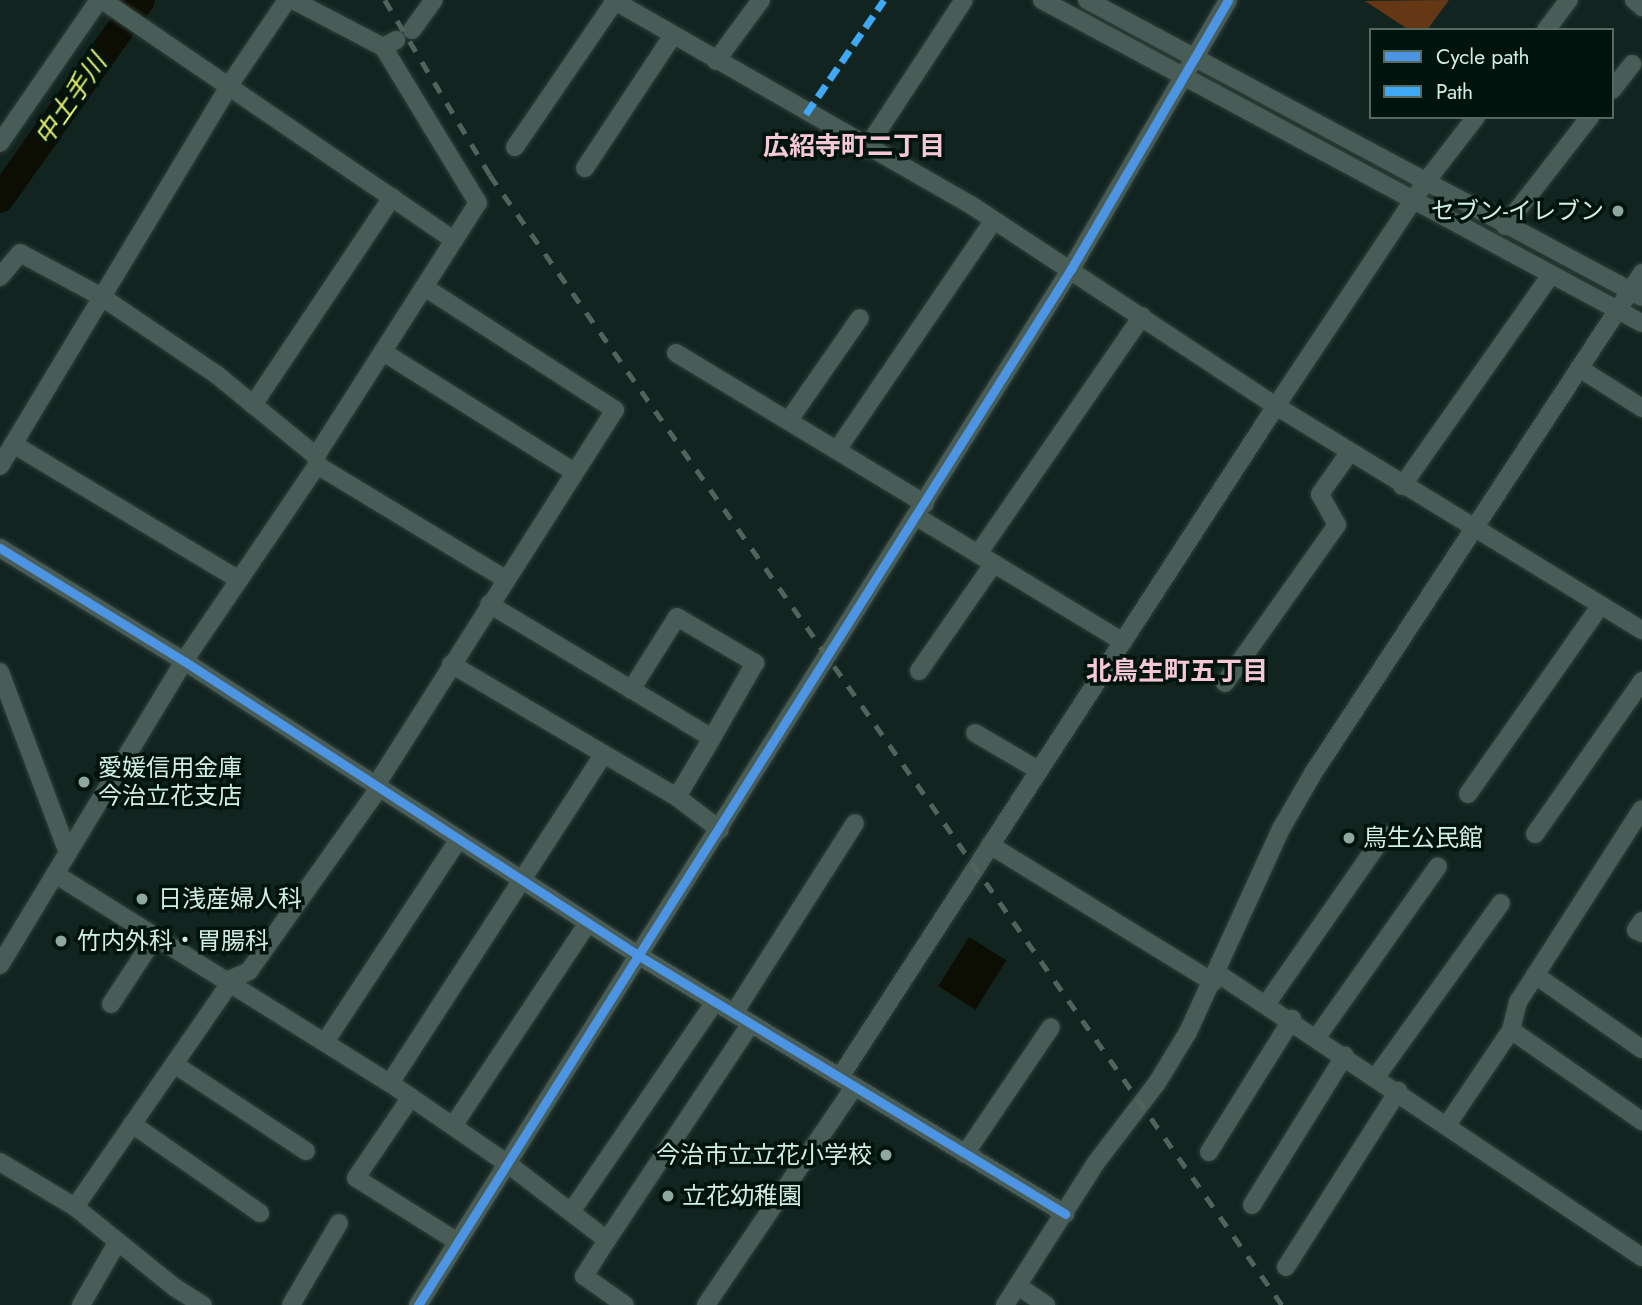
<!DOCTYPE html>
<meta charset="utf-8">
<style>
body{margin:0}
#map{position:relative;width:1642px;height:1305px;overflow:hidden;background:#122420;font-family:Jost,"Noto Sans JP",sans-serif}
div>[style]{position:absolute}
.green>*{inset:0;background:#653715}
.water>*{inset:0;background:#0d0e03;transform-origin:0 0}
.river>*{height:28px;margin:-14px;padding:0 14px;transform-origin:14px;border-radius:14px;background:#0d0e03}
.roads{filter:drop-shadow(0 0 2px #2f3e39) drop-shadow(0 0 2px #2f3e39)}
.minor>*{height:18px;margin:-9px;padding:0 9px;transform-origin:9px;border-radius:9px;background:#485d57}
.rail>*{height:4.5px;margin-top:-2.25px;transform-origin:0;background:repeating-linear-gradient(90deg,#52635e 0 12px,transparent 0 24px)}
.quiet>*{height:7px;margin-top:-3.5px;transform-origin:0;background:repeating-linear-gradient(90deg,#3fa9f5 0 14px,transparent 0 21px)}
.cycleway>*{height:9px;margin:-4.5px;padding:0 4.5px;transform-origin:4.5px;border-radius:4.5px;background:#4d94e3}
.dots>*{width:19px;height:19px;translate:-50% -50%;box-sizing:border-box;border:4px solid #00130c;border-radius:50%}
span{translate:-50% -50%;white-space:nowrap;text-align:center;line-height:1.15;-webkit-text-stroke:7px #00130c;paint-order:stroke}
.poi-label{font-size:24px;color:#d0eee3}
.right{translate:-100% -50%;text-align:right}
.left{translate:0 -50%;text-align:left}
.water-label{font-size:26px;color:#e6ed6f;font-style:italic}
.neighbourhood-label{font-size:26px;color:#f6c6d9;font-weight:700}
.legend{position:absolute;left:1369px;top:28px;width:245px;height:91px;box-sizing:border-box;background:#00130c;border:2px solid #536b62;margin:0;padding:9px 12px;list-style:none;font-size:21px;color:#d0eee3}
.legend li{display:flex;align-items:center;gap:14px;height:35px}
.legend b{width:35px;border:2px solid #536b62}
</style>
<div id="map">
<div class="green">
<i style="clip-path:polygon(1449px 0,1427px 30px,1409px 30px,1365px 1px)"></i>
</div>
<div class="water">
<i style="left:969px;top:937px;width:44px;height:58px;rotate:32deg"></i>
</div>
<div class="river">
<i style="left:0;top:199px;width:244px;rotate:-54.7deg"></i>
</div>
<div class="roads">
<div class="minor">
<i style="left:102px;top:0;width:426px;rotate:34.3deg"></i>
<i style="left:293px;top:0;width:102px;rotate:27.6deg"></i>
<i style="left:613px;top:0;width:413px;rotate:29.8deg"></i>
<i style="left:971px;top:205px;width:365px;rotate:33.4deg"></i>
<i style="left:1276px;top:406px;width:429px;rotate:31.5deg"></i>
<i style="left:1042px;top:0;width:681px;rotate:28.3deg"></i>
<i style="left:1087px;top:0;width:629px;rotate:28.15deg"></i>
<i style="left:1634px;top:0;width:11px;rotate:41deg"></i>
<i style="left:412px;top:30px;width:37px;rotate:-54deg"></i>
<i style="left:1546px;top:30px;width:38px;rotate:-53deg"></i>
<i style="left:716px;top:61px;width:76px;rotate:-53.6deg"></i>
<i style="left:1612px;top:90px;width:33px;rotate:-52deg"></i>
<i style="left:0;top:143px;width:174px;rotate:-55.3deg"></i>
<i style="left:515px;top:147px;width:177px;rotate:-55.6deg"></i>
<i style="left:866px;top:149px;width:178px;rotate:-56.7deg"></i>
<i style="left:585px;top:168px;width:159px;rotate:-56.5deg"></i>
<i style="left:1505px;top:226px;width:138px;rotate:-52.1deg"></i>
<i style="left:0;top:277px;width:31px;rotate:-50deg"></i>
<i style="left:20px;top:253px;width:93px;rotate:28.2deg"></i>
<i style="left:102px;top:297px;width:139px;rotate:34.1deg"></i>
<i style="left:217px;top:375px;width:128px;rotate:39.3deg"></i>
<i style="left:383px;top:352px;width:226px;rotate:32.1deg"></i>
<i style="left:676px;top:353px;width:291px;rotate:31.2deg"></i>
<i style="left:1579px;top:368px;width:75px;rotate:32.4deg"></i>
<i style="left:253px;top:405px;width:250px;rotate:-56.2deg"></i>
<i style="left:789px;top:420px;width:124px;rotate:-55.2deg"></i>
<i style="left:13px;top:444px;width:264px;rotate:31deg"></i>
<i style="left:837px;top:450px;width:278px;rotate:-55.7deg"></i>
<i style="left:317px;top:465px;width:220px;rotate:31.2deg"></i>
<i style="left:0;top:466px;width:446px;rotate:-58.9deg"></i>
<i style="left:230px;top:84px;width:102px;rotate:-55.8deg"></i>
<i style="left:1402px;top:486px;width:258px;rotate:-54.8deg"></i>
<i style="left:917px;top:517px;width:241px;rotate:31.2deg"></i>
<i style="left:0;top:548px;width:216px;rotate:31.6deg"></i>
<i style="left:184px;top:661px;width:544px;rotate:32.93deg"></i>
<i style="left:641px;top:957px;width:496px;rotate:31.2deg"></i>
<i style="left:978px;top:554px;width:289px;rotate:-55.4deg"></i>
<i style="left:451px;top:664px;width:262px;rotate:30.5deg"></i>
<i style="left:677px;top:797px;width:69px;rotate:-59.3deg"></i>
<i style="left:712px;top:738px;width:260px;rotate:-149deg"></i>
<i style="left:919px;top:671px;width:131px;rotate:-55.2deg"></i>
<i style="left:0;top:672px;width:193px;rotate:69.4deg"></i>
<i style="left:1225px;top:683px;width:194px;rotate:-54.7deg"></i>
<i style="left:1337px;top:525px;width:35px;rotate:-119deg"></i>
<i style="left:1320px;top:494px;width:50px;rotate:-54.7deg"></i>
<i style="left:631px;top:690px;width:86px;rotate:-57.8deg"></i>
<i style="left:677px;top:617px;width:91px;rotate:30.5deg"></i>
<i style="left:755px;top:663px;width:86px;rotate:119.8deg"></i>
<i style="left:975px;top:733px;width:73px;rotate:30.4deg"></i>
<i style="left:376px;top:785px;width:445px;rotate:-57.5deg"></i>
<i style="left:615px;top:410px;width:227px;rotate:-147.2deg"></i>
<i style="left:1468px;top:794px;width:230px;rotate:-54.9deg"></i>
<i style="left:677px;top:797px;width:54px;rotate:37.5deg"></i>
<i style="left:1535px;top:834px;width:187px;rotate:-55deg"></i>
<i style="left:990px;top:845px;width:262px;rotate:31.6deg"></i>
<i style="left:55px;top:874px;width:395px;rotate:32deg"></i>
<i style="left:390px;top:1083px;width:143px;rotate:34.5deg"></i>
<i style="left:508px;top:1164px;width:125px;rotate:37.5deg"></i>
<i style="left:607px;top:1240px;width:43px;rotate:122.6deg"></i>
<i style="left:584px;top:1276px;width:50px;rotate:35.3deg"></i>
<i style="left:1642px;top:921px;width:11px;rotate:124deg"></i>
<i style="left:1636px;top:930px;width:7px;rotate:27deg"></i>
<i style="left:0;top:965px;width:355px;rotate:-58.8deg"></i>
<i style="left:184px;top:661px;width:237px;rotate:-55.8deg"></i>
<i style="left:317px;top:465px;width:9px;rotate:-96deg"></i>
<i style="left:316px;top:456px;width:300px;rotate:-57.4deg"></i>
<i style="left:478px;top:203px;width:183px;rotate:-121.3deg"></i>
<i style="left:383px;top:47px;width:15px;rotate:-28deg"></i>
<i style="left:1217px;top:973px;width:511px;rotate:33.75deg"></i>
<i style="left:1535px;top:975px;width:130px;rotate:34.7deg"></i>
<i style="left:226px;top:981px;width:25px;rotate:-23deg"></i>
<i style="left:249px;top:971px;width:226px;rotate:-54.6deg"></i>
<i style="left:1267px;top:1003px;width:205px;rotate:-55.1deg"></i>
<i style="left:111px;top:1004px;width:80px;rotate:-56.7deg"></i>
<i style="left:734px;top:1013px;width:225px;rotate:-57.5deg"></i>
<i style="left:1511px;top:1030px;width:160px;rotate:34.8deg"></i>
<i style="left:1317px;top:1037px;width:209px;rotate:-54.7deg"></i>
<i style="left:325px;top:1042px;width:243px;rotate:-56.6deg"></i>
<i style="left:174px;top:1064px;width:158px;rotate:33.4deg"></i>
<i style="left:840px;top:1077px;width:800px;rotate:-56.99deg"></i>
<i style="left:1276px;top:406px;width:267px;rotate:-56.3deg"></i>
<i style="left:1424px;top:184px;width:85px;rotate:-52.2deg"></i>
<i style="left:1376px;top:1077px;width:214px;rotate:-54.3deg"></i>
<i style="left:390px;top:1083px;width:392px;rotate:-57deg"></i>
<i style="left:411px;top:1097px;width:98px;rotate:124.2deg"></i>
<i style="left:356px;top:1178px;width:120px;rotate:32.1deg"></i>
<i style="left:132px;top:1124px;width:156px;rotate:34.8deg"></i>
<i style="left:1447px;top:1125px;width:115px;rotate:-56deg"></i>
<i style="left:1511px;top:1030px;width:29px;rotate:-76deg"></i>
<i style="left:1518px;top:1002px;width:229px;rotate:-57.3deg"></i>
<i style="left:453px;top:1126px;width:244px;rotate:-56.4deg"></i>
<i style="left:1209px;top:1152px;width:157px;rotate:-58deg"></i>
<i style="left:965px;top:1154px;width:153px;rotate:-55.9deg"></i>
<i style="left:0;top:1162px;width:87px;rotate:31deg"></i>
<i style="left:75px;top:1207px;width:127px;rotate:38.9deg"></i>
<i style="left:174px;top:1287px;width:34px;rotate:32deg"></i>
<i style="left:1252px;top:1205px;width:176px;rotate:-58.2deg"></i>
<i style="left:75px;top:1207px;width:272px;rotate:-55.3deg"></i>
<i style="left:571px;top:1212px;width:255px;rotate:-55.6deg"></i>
<i style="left:607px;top:1240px;width:260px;rotate:-56.4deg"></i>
<i style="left:1286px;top:1267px;width:209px;rotate:-57.5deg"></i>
<i style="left:1018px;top:1286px;width:34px;rotate:34deg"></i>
<i style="left:81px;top:1305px;width:72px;rotate:-59.9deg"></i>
<i style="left:291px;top:1305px;width:95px;rotate:-59.7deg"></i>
<i style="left:418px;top:1305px;width:1225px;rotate:-57.78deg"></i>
<i style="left:1071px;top:269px;width:311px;rotate:-59.7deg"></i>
<i style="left:706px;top:1305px;width:263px;rotate:-55.8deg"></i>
<i style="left:1005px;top:1305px;width:167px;rotate:-57.4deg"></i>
<i style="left:1095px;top:1164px;width:102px;rotate:-52.6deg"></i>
<i style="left:1157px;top:1083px;width:60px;rotate:-58.7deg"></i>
<i style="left:1188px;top:1032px;width:223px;rotate:-65.4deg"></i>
<i style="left:1281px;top:829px;width:62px;rotate:-60.1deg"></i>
<i style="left:1312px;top:775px;width:601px;rotate:-56.68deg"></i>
</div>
</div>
<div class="rail">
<i style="left:385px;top:0;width:204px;rotate:59deg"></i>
<i style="left:490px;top:175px;width:1380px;rotate:54.97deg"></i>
</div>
<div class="quiet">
<i style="left:806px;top:114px;width:138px;rotate:-55.6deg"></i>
</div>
<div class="cycleway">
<i style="left:0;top:548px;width:216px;rotate:31.6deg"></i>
<i style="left:184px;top:661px;width:544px;rotate:32.93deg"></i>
<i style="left:641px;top:957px;width:496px;rotate:31.2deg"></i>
<i style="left:418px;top:1305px;width:1225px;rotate:-57.78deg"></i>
<i style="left:1071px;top:269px;width:311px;rotate:-59.7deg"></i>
</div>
<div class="dots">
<i style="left:1618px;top:211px;background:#8ea79f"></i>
<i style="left:84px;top:782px;background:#8ea79f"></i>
<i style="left:1349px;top:838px;background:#8ea79f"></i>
<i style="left:142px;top:899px;background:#8ea79f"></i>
<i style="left:61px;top:941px;background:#8ea79f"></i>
<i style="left:886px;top:1155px;background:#8ea79f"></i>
<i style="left:668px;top:1196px;background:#8ea79f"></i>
</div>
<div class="poi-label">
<span class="right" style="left:1604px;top:211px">セブン-イレブン</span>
<span class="left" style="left:98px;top:782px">愛媛信用金庫<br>今治立花支店</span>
<span class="left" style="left:1363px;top:838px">鳥生公民館</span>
<span class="left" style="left:158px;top:899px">日浅産婦人科</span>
<span class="left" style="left:77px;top:941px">竹内外科・胃腸科</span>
<span class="right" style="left:872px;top:1155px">今治市立立花小学校</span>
<span class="left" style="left:682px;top:1196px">立花幼稚園</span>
</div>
<div class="water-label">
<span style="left:71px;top:100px;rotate:-55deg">中土手川</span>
</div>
<div class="neighbourhood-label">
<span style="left:854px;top:147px">広紹寺町二丁目</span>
<span style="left:1177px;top:672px">北鳥生町五丁目</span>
</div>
<ul class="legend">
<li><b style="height:9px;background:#4d94e3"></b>Cycle path</li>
<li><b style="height:9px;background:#3fa9f5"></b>Path</li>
</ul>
</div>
